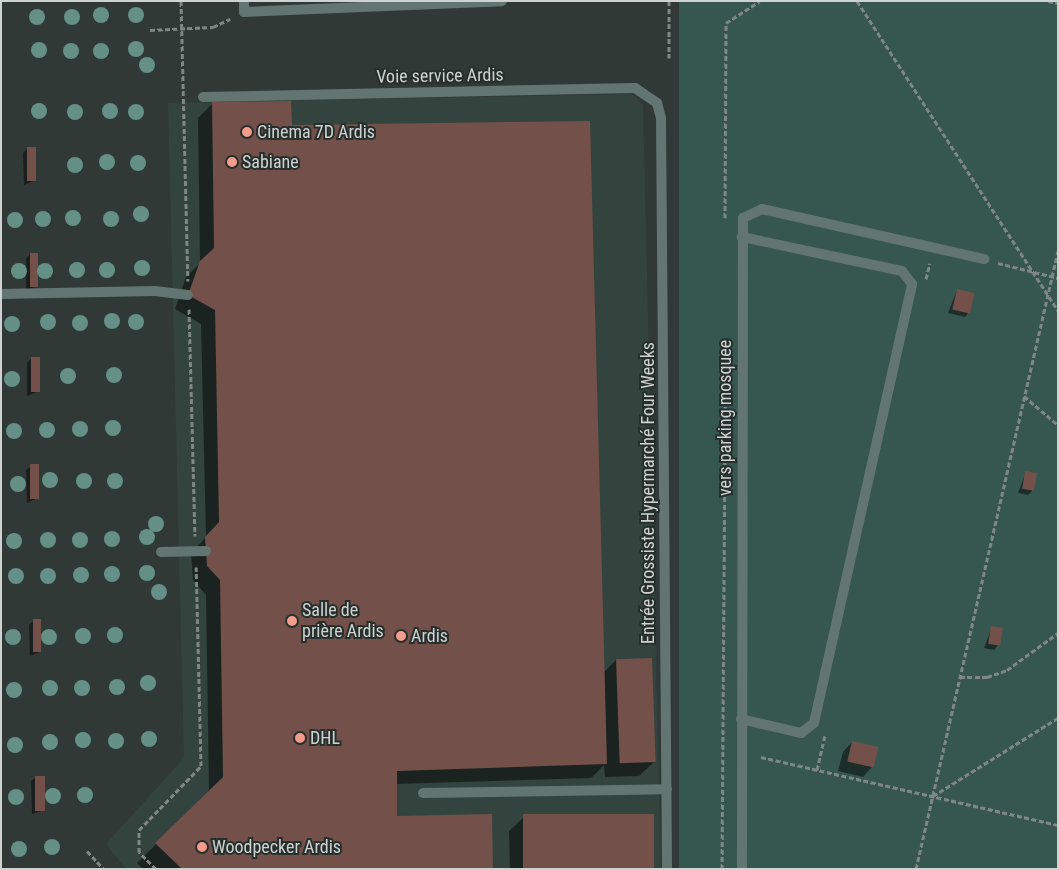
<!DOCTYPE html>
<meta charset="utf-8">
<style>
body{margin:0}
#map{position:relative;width:1059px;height:870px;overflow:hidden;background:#313937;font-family:"Roboto Condensed",sans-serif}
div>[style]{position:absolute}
.built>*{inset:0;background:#33433e}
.green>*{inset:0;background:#36574f;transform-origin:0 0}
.shadow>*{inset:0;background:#0007}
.building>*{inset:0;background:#735049;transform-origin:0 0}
.path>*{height:3px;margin-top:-1.5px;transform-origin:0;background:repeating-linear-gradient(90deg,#7f8684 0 5px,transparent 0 7.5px)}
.service>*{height:10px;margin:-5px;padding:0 5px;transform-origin:5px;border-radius:5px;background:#637570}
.pedestrian>*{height:10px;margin:-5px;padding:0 5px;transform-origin:5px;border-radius:5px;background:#637570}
.minor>*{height:10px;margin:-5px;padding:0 5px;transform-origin:5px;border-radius:5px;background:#637570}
.trees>*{width:16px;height:16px;margin:-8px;border-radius:50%;background:#649086}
.dots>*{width:14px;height:14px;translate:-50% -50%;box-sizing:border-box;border:2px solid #272f2d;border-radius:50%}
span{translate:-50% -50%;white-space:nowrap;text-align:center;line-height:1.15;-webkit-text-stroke:4px #272f2d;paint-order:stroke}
.street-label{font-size:18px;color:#ced3d1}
.poi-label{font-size:18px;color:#ced3d1}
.left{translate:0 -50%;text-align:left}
.frame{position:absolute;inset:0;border:2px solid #ced3d1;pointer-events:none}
</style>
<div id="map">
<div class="built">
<i style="clip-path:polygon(632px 94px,643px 105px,661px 869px,126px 869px,106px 844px,184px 758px,168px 103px)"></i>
</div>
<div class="green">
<i style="left:679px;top:1px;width:379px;height:868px"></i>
</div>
<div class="shadow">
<i style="clip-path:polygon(212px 104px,291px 126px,603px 673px,616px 660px,654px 762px,639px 776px,605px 777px,604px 765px,591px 778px,396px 784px,396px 817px,492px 869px,143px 869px,137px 863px,209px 792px,206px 595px,193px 580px,191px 553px,206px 537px,201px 324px,175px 309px,186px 277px,200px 263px,198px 118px)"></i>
<i style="clip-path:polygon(28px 148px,35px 180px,24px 185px,23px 153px)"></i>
<i style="clip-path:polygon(30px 254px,37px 286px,26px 291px,26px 259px)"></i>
<i style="clip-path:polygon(957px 290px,969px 312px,965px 317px,948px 313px)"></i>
<i style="clip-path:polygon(32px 358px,39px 391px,27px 396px,27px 363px)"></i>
<i style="clip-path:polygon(31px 466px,38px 498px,27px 503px,26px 470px)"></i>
<i style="clip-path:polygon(1026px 472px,1032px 491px,1028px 495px,1018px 493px)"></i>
<i style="clip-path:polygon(34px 620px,40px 652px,30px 656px,29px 625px)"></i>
<i style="clip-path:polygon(992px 627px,998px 645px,994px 650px,984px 648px)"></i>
<i style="clip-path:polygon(852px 742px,872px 767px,863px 777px,838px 771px,843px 752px)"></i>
<i style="clip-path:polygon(36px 777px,44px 810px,32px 814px,31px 781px)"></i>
<i style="clip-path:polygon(524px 817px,653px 869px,510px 869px,509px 831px)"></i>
</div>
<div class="building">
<i style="clip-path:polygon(291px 101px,292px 125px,590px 121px,607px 764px,397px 771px,397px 816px,492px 814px,493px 869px,182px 869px,155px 843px,223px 777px,220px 580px,207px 566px,205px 537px,219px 522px,215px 310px,188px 295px,200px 261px,214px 248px,212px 102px)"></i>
<i style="left:27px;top:147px;width:9px;height:34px"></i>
<i style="left:30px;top:253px;width:8px;height:34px"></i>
<i style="left:957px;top:289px;width:18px;height:21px;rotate:13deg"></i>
<i style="left:31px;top:357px;width:9px;height:35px"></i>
<i style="left:39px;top:464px;width:35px;height:9px;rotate:90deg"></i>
<i style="left:1025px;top:471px;width:12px;height:18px;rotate:9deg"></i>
<i style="left:33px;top:619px;width:8px;height:33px"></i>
<i style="left:991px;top:626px;width:12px;height:18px;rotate:9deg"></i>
<i style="left:652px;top:658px;width:104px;height:36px;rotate:88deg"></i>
<i style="left:852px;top:741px;width:27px;height:21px;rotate:13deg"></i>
<i style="left:35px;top:776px;width:10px;height:35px"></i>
<i style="left:654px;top:814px;width:55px;height:131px;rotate:90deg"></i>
</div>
<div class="path">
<i style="left:181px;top:1px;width:280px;rotate:88.6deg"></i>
<i style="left:669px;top:1px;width:57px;rotate:90deg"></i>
<i style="left:857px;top:1px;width:369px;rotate:57deg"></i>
<i style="left:1048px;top:1px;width:10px;rotate:11deg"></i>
<i style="left:150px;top:30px;width:63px;rotate:-2.7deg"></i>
<i style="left:213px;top:27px;width:19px;rotate:-25deg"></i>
<i style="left:725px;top:218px;width:195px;rotate:-89.7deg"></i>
<i style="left:726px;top:23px;width:40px;rotate:-32.9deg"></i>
<i style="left:998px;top:263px;width:62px;rotate:14deg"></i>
<i style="left:926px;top:279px;width:16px;rotate:-76deg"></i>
<i style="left:189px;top:309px;width:227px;rotate:88.5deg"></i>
<i style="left:1024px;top:396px;width:45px;rotate:40.5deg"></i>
<i style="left:960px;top:677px;width:27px"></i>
<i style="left:987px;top:677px;width:21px;rotate:-19deg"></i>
<i style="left:1007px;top:670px;width:63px;rotate:-36deg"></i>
<i style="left:761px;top:757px;width:305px;rotate:12.9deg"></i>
<i style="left:817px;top:770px;width:37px;rotate:-77deg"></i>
<i style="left:933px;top:796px;width:147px;rotate:-32deg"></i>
<i style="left:87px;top:851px;width:25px;rotate:47deg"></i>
<i style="left:156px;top:869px;width:24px;rotate:-135deg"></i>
<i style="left:139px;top:852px;width:22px;rotate:-90deg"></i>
<i style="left:139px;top:830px;width:89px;rotate:-45.9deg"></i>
<i style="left:201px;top:766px;width:199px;rotate:-91.4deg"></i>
<i style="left:722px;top:869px;width:490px;rotate:-89.6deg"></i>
<i style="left:916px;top:869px;width:634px;rotate:-77.06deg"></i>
</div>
<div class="service">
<i style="left:203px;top:97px;width:432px;rotate:-1.2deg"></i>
<i style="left:635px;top:88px;width:27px;rotate:34deg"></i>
<i style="left:657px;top:103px;width:16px;rotate:75deg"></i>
<i style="left:661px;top:118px;width:751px;rotate:89.54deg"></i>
<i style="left:1px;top:294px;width:154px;rotate:-1.1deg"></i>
<i style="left:741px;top:719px;width:62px;rotate:13.1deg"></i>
<i style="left:801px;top:733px;width:16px;rotate:-38deg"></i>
<i style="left:814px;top:723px;width:450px;rotate:-77.4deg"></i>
<i style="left:912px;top:284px;width:16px;rotate:-128deg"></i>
<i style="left:902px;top:271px;width:164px;rotate:-168deg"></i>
<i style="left:423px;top:793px;width:244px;rotate:-0.9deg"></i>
</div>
<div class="pedestrian">
<i style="left:155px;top:291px;width:33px;rotate:7deg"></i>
<i style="left:161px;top:552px;width:45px;rotate:-1.3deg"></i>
</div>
<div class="minor">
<i style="left:244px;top:1px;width:11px;rotate:90deg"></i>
<i style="left:244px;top:12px;width:258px;rotate:-2.4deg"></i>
<i style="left:742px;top:869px;width:651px;rotate:-89.91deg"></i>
<i style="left:743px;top:218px;width:21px;rotate:-25deg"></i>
<i style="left:762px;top:209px;width:228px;rotate:12.7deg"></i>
</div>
<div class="trees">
<i style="left:101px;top:15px"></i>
<i style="left:136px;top:15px"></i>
<i style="left:37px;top:17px"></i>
<i style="left:72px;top:17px"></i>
<i style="left:136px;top:49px"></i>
<i style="left:39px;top:50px"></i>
<i style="left:71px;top:51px"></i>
<i style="left:101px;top:51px"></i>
<i style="left:147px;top:65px"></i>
<i style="left:39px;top:111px"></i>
<i style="left:110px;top:111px"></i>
<i style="left:75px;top:112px"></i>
<i style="left:136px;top:112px"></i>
<i style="left:107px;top:162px"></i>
<i style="left:138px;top:163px"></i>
<i style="left:75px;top:165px"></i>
<i style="left:141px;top:214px"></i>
<i style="left:73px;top:218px"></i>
<i style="left:43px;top:219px"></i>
<i style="left:111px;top:219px"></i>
<i style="left:15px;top:220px"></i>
<i style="left:142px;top:268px"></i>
<i style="left:77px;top:270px"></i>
<i style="left:107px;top:270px"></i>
<i style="left:19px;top:271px"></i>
<i style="left:45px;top:271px"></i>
<i style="left:112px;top:321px"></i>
<i style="left:48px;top:322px"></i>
<i style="left:136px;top:322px"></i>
<i style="left:80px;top:323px"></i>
<i style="left:12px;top:324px"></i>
<i style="left:114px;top:375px"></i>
<i style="left:68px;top:376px"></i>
<i style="left:12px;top:379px"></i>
<i style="left:113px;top:428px"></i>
<i style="left:80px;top:429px"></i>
<i style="left:47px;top:430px"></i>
<i style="left:14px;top:431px"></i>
<i style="left:50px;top:480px"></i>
<i style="left:84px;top:481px"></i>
<i style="left:115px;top:481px"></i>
<i style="left:18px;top:484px"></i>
<i style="left:156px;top:524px"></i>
<i style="left:147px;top:537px"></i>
<i style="left:112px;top:539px"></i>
<i style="left:48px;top:540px"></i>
<i style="left:80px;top:540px"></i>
<i style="left:14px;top:541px"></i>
<i style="left:147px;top:573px"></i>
<i style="left:112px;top:574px"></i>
<i style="left:81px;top:575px"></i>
<i style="left:16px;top:576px"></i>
<i style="left:48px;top:576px"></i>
<i style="left:159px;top:592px"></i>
<i style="left:115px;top:635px"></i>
<i style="left:83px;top:636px"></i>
<i style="left:13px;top:637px"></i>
<i style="left:49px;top:637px"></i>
<i style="left:148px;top:683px"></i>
<i style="left:117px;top:687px"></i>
<i style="left:50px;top:688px"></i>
<i style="left:82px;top:688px"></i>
<i style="left:14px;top:690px"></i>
<i style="left:149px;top:739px"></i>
<i style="left:83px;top:740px"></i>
<i style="left:116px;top:741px"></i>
<i style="left:50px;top:742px"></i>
<i style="left:15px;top:745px"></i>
<i style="left:85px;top:795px"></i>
<i style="left:53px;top:796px"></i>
<i style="left:16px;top:797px"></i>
<i style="left:52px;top:847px"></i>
<i style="left:19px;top:849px"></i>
</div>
<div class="dots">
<i style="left:247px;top:132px;background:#f49d8c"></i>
<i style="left:232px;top:162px;background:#f49d8c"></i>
<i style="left:292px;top:621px;background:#f49d8c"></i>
<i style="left:401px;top:636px;background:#f49d8c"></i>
<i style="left:300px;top:738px;background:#f49d8c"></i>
<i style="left:202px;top:847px;background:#f49d8c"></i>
</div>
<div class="street-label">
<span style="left:440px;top:76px;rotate:-1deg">Voie service Ardis</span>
<span style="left:725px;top:418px;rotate:-90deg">vers parking mosquee</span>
<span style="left:648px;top:493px;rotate:-90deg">Entrée Grossiste Hypermarché Four Weeks</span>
</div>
<div class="poi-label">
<span class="left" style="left:257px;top:132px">Cinema 7D Ardis</span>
<span class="left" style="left:242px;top:162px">Sabiane</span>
<span class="left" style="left:302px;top:621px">Salle de<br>prière Ardis</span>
<span class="left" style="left:411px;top:636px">Ardis</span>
<span class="left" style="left:310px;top:738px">DHL</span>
<span class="left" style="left:212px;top:847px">Woodpecker Ardis</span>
</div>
<div class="frame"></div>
</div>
